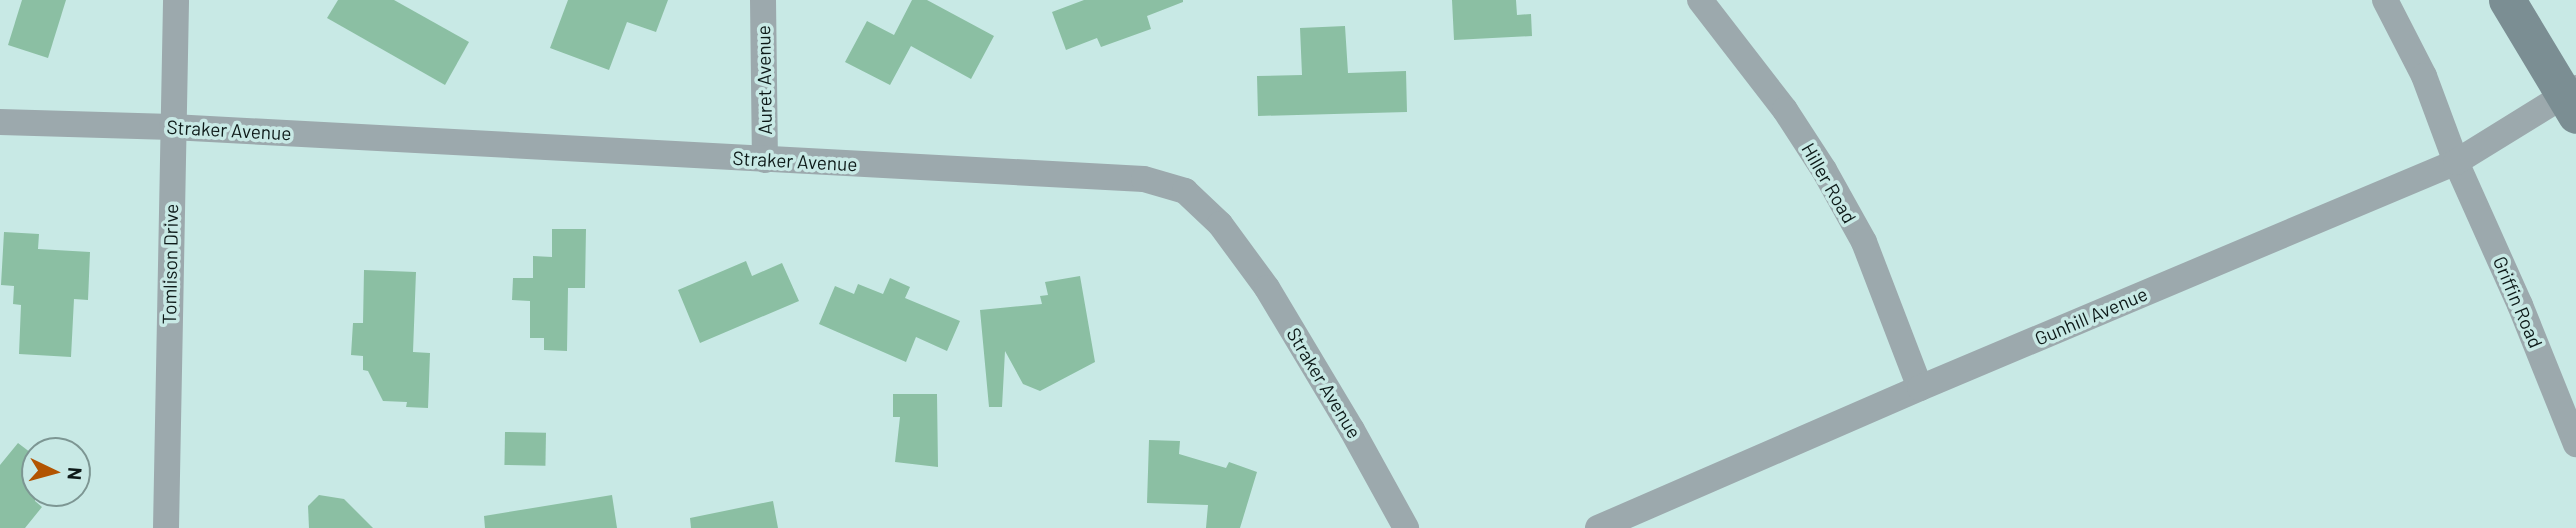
<!DOCTYPE html>
<style>
body{margin:0}
#map{position:relative;width:2576px;height:528px;overflow:hidden;background:#c8e9e5;font-family:Barlow,sans-serif}
div>[style]{position:absolute}
.building>*{inset:0;background:#8bbfa3;transform-origin:0 0}
.minor>*{height:26px;margin:-13px;padding:0 13px;transform-origin:13px;border-radius:13px;background:#9ca9ad}
.secondary>*{height:37px;margin:-18.5px;padding:0 18.5px;transform-origin:18.5px;border-radius:18.5px;background:#7b8e93}
span{translate:-50% -50%;white-space:nowrap;text-align:center;line-height:1.15;-webkit-text-stroke:7px #c8e9e5;paint-order:stroke}
.street-label{font-size:19px;color:#0d1918}
.north{position:absolute;left:21px;top:437px;width:70px;height:70px;box-sizing:border-box;background:#c8e9e5;border:2px solid #7d9693;border-radius:50%;rotate:95deg;font-size:19px;font-weight:700;line-height:28px;text-align:center;color:#0d1918}
.north::after{content:'';display:block;margin:auto;width:24px;height:32px;background:#b25401;clip-path:polygon(50% 0,100% 100%,50% 72%,0 100%)}
</style>
<div id="map">
<div class="building">
<i style="clip-path:polygon(22px 0,66px 0,48px 58px,8px 45px)"></i>
<i style="clip-path:polygon(338px 0,394px 0,469px 42px,445px 85px,327px 18px)"></i>
<i style="clip-path:polygon(568px 0,668px 0,656px 32px,627px 22px,609px 70px,550px 48px)"></i>
<i style="clip-path:polygon(912px 0,927px 0,994px 36px,971px 79px,911px 46px,890px 85px,845px 62px,867px 21px,894px 35px)"></i>
<i style="clip-path:polygon(1084px 0,1183px 0,1183px 2px,1147px 16px,1151px 29px,1101px 47px,1097px 38px,1066px 50px,1052px 12px)"></i>
<i style="clip-path:polygon(1452px 0,1516px 0,1517px 15px,1531px 14px,1532px 36px,1454px 40px)"></i>
<i style="clip-path:polygon(1345px 26px,1348px 73px,1406px 71px,1407px 112px,1258px 116px,1257px 76px,1302px 75px,1300px 28px)"></i>
<i style="clip-path:polygon(552px 229px,586px 229px,585px 288px,568px 288px,567px 351px,544px 350px,544px 338px,530px 338px,530px 301px,512px 300px,513px 278px,533px 278px,533px 256px,552px 257px)"></i>
<i style="clip-path:polygon(4px 232px,39px 234px,38px 249px,90px 252px,88px 300px,74px 299px,71px 357px,19px 354px,21px 305px,13px 304px,14px 286px,1px 285px)"></i>
<i style="clip-path:polygon(746px 261px,752px 276px,782px 263px,799px 301px,700px 343px,678px 290px)"></i>
<i style="clip-path:polygon(364px 270px,416px 272px,413px 352px,430px 353px,428px 408px,406px 407px,407px 402px,383px 401px,368px 371px,363px 370px,363px 356px,351px 355px,353px 323px,363px 323px)"></i>
<i style="clip-path:polygon(1080px 276px,1095px 362px,1040px 391px,1023px 384px,1005px 351px,1002px 407px,989px 407px,980px 310px,1042px 304px,1040px 296px,1048px 295px,1045px 282px)"></i>
<i style="clip-path:polygon(890px 278px,910px 287px,905px 298px,960px 321px,947px 351px,916px 337px,906px 362px,819px 324px,835px 286px,854px 294px,858px 284px,883px 294px)"></i>
<i style="clip-path:polygon(893px 394px,937px 394px,938px 467px,895px 462px,900px 417px,893px 417px)"></i>
<i style="left:505px;top:432px;width:41px;height:33px;rotate:1deg"></i>
<i style="clip-path:polygon(1149px 440px,1180px 441px,1179px 454px,1226px 468px,1229px 462px,1257px 472px,1240px 528px,1206px 528px,1208px 505px,1147px 503px)"></i>
<i style="clip-path:polygon(18px 443px,35px 456px,35px 501px,42px 507px,25px 528px,0 528px,0 465px)"></i>
<i style="clip-path:polygon(319px 495px,344px 499px,373px 528px,309px 528px,308px 506px)"></i>
<i style="clip-path:polygon(612px 495px,617px 528px,485px 528px,484px 516px)"></i>
<i style="clip-path:polygon(773px 501px,778px 528px,691px 528px,690px 518px)"></i>
</div>
<div class="minor">
<i style="left:763px;top:0;width:160px;rotate:89.3deg"></i>
<i style="left:1700px;top:0;width:139px;rotate:52.3deg"></i>
<i style="left:1785px;top:110px;width:72px;rotate:57deg"></i>
<i style="left:1824px;top:170px;width:82px;rotate:60.9deg"></i>
<i style="left:1864px;top:242px;width:156px;rotate:69deg"></i>
<i style="left:2385px;top:0;width:85px;rotate:62.8deg"></i>
<i style="left:2424px;top:76px;width:92px;rotate:69.6deg"></i>
<i style="left:2456px;top:162px;width:157px;rotate:65.9deg"></i>
<i style="left:2520px;top:305px;width:150px;rotate:68.1deg"></i>
<i style="left:0;top:122px;width:172px;rotate:1.7deg"></i>
<i style="left:172px;top:127px;width:973px;rotate:3.06deg"></i>
<i style="left:1144px;top:179px;width:43px;rotate:16.3deg"></i>
<i style="left:1185px;top:191px;width:48px;rotate:43.3deg"></i>
<i style="left:1220px;top:224px;width:79px;rotate:53.7deg"></i>
<i style="left:1267px;top:288px;width:165px;rotate:59.1deg"></i>
<i style="left:1352px;top:430px;width:112px;rotate:61.1deg"></i>
<i style="left:166px;top:528px;width:528px;rotate:-88.91deg"></i>
<i style="left:1598px;top:528px;width:351px;rotate:-23.5deg"></i>
<i style="left:1920px;top:388px;width:582px;rotate:-22.86deg"></i>
<i style="left:2456px;top:162px;width:141px;rotate:-31.7deg"></i>
</div>
<div class="secondary">
<i style="left:2507px;top:0;width:134px;rotate:59deg"></i>
</div>
<div class="street-label">
<span style="left:764px;top:80px;rotate:-91deg">Auret Avenue</span>
<span style="left:229px;top:130px;rotate:3deg">Straker Avenue</span>
<span style="left:795px;top:161px;rotate:3deg">Straker Avenue</span>
<span style="left:1829px;top:183px;rotate:60deg">Hiller Road</span>
<span style="left:170px;top:264px;rotate:-89deg">Tomlison Drive</span>
<span style="left:2518px;top:302px;rotate:67deg">Griffin Road</span>
<span style="left:2091px;top:316px;rotate:-23deg">Gunhill Avenue</span>
<span style="left:1324px;top:383px;rotate:59deg">Straker Avenue</span>
</div>
<div class="north">N</div>
</div>
